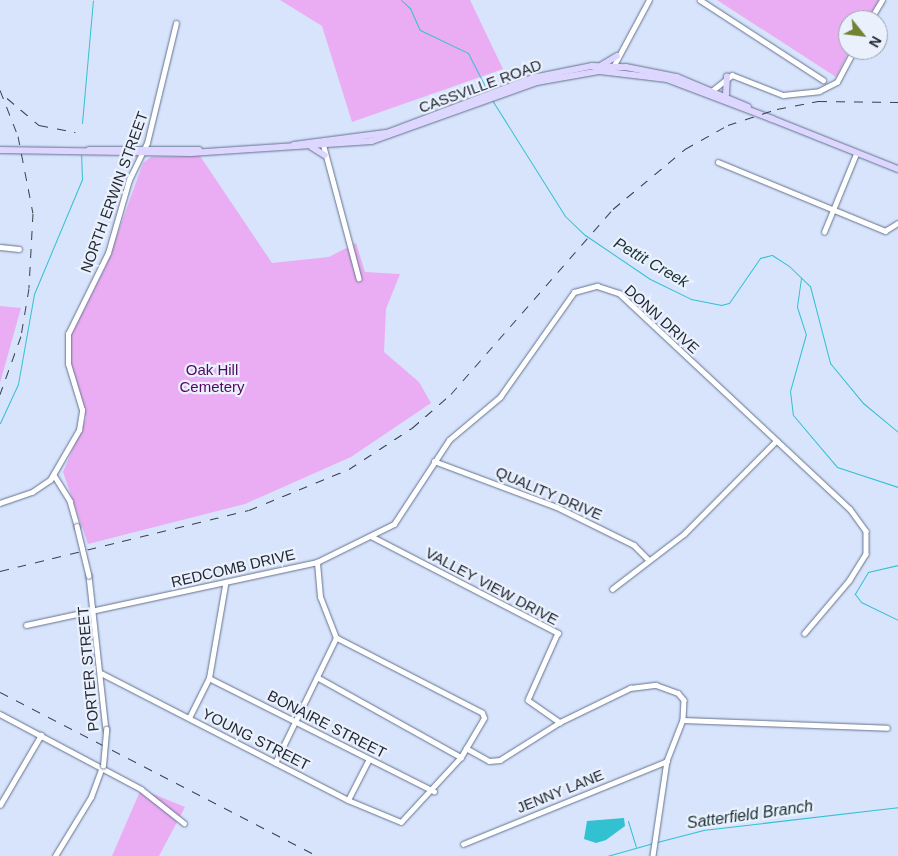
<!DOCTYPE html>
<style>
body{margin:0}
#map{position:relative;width:898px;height:856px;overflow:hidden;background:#d7e4fc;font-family:Helvetica,sans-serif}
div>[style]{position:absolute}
.green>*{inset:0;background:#eaadf3}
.water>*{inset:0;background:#32c1d0}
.stream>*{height:1px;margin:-0.5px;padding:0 0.5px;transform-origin:0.5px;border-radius:0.5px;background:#32c1d0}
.roads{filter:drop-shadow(0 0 1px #65728d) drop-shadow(0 0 1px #65728d)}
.minor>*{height:4.5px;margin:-2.25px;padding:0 2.25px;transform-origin:2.25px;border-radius:2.25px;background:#fff}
.major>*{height:5.5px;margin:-2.75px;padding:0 2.75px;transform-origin:2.75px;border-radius:2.75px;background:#ddd6fe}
.rail>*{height:1px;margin-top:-0.5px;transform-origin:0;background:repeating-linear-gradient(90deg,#39404d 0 9px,transparent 0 18px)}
.bridges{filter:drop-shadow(0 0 1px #65728d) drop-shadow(0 0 1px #65728d)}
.minor-bridge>*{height:4.5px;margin:-2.25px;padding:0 2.25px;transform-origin:2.25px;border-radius:2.25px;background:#fff}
span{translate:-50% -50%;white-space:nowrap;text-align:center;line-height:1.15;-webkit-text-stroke:4.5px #eaf1fd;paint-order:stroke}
.street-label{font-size:15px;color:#232934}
.park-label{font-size:15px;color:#540760}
.water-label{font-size:16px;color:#1a3134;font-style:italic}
.north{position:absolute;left:838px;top:10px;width:50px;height:50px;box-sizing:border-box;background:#eaf1fd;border:1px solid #9aa1ad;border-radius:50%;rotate:119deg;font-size:14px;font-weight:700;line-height:20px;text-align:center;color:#232934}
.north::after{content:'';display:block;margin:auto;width:18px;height:22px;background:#728231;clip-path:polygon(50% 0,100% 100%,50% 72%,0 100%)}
</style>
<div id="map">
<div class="green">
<i style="clip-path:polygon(280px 0,470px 0,503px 69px,352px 122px,322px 26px)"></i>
<i style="clip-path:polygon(717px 0,879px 0,867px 20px,848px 20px,850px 50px,836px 77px)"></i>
<i style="clip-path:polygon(200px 156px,272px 263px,329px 257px,356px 243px,365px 272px,400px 274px,386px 309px,384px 352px,419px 382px,431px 403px,351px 457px,245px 504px,88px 544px,63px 472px,86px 418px,70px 359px,70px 337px,106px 266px,143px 163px,151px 157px)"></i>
<i style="clip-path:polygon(0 306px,21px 308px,0 383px)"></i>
<i style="clip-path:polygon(141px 789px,185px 807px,159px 856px,112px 856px)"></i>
</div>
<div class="water">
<i style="clip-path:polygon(624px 818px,625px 826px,606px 840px,596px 843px,584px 839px,587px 821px)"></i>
</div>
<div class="stream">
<i style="left:401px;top:0;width:12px;rotate:42deg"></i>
<i style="left:410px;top:8px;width:24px;rotate:66deg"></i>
<i style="left:420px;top:30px;width:53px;rotate:25.6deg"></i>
<i style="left:468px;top:53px;width:44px;rotate:62.9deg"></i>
<i style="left:492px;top:100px;width:137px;rotate:57.8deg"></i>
<i style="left:565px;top:216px;width:28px;rotate:44deg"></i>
<i style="left:585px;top:235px;width:78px;rotate:34.1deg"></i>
<i style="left:650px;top:279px;width:46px;rotate:26deg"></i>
<i style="left:691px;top:299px;width:31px;rotate:11deg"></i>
<i style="left:721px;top:305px;width:8px;rotate:-14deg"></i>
<i style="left:729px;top:303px;width:55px;rotate:-55.4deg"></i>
<i style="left:760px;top:258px;width:12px;rotate:-14deg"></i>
<i style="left:772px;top:255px;width:20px;rotate:33deg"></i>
<i style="left:789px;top:266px;width:29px;rotate:44deg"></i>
<i style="left:810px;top:286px;width:80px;rotate:75.4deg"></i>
<i style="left:830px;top:363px;width:52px;rotate:50.5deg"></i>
<i style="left:863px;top:403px;width:45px;rotate:39.6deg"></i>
<i style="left:82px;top:123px;width:123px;rotate:-84.9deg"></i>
<i style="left:801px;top:278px;width:29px;rotate:98deg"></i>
<i style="left:797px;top:307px;width:28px;rotate:72deg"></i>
<i style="left:806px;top:334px;width:59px;rotate:105.7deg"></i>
<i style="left:790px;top:391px;width:24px;rotate:83deg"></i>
<i style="left:793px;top:415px;width:68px;rotate:49.8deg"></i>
<i style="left:837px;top:467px;width:64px;rotate:18.2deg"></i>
<i style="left:0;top:423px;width:43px;rotate:-65.2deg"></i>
<i style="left:18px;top:384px;width:91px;rotate:-79.9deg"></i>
<i style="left:34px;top:294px;width:125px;rotate:-67.3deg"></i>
<i style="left:82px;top:179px;width:24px;rotate:-92deg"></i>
<i style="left:898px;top:565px;width:31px;rotate:167deg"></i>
<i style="left:868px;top:572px;width:26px;rotate:121deg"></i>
<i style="left:855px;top:594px;width:10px;rotate:53deg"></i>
<i style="left:861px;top:602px;width:41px;rotate:25.9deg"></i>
<i style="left:628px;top:821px;width:27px;rotate:73deg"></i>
<i style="left:657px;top:842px;width:48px;rotate:-14.6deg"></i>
<i style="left:703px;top:830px;width:196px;rotate:-6.7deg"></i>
<i style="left:607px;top:856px;width:48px;rotate:-15.8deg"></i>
</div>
<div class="roads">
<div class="minor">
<i style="left:700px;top:0;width:147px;rotate:33deg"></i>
<i style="left:870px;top:20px;width:23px;rotate:-59deg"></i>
<i style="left:612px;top:69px;width:78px;rotate:-61.8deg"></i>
<i style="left:709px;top:93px;width:29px;rotate:-38deg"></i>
<i style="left:732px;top:75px;width:55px;rotate:21.4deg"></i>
<i style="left:783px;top:95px;width:36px;rotate:-6deg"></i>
<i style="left:819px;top:91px;width:20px;rotate:-27deg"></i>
<i style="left:837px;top:82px;width:36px;rotate:-62deg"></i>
<i style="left:323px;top:143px;width:140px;rotate:75.1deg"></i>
<i style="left:718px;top:162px;width:181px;rotate:22.4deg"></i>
<i style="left:885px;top:231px;width:15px;rotate:-32deg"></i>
<i style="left:824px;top:232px;width:84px;rotate:-67.7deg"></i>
<i style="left:0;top:247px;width:19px;rotate:6deg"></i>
<i style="left:434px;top:461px;width:131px;rotate:20.5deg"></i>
<i style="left:557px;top:507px;width:86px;rotate:26.3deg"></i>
<i style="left:634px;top:545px;width:20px;rotate:45deg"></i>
<i style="left:54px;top:475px;width:31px;rotate:58deg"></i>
<i style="left:70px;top:501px;width:26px;rotate:74deg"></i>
<i style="left:0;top:503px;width:34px;rotate:-19deg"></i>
<i style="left:32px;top:492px;width:22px;rotate:-34deg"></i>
<i style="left:50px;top:480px;width:58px;rotate:-59.9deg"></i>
<i style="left:79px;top:430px;width:20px;rotate:-81deg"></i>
<i style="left:82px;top:410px;width:48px;rotate:-106.9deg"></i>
<i style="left:68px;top:364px;width:30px;rotate:-90deg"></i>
<i style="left:68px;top:334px;width:90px;rotate:-63.7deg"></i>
<i style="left:108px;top:253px;width:76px;rotate:-74deg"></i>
<i style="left:129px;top:180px;width:41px;rotate:-64.1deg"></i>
<i style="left:147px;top:143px;width:123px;rotate:-76.4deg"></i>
<i style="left:371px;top:536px;width:211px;rotate:27.4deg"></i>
<i style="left:558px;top:633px;width:73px;rotate:114.1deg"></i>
<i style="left:528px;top:700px;width:39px;rotate:35deg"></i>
<i style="left:89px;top:576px;width:154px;rotate:83.7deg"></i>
<i style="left:612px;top:589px;width:91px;rotate:-37.4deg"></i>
<i style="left:684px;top:534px;width:131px;rotate:-45.3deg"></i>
<i style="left:26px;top:625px;width:298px;rotate:-12.2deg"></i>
<i style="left:317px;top:562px;width:86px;rotate:-26.3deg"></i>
<i style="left:394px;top:524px;width:100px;rotate:-56.8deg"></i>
<i style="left:449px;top:440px;width:67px;rotate:-40.1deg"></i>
<i style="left:500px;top:397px;width:128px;rotate:-54.8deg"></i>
<i style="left:574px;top:292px;width:24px;rotate:-15deg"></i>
<i style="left:597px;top:286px;width:23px;rotate:18deg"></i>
<i style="left:619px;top:293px;width:316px;rotate:43.1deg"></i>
<i style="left:850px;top:509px;width:27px;rotate:54deg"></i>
<i style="left:866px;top:531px;width:23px;rotate:90deg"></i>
<i style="left:866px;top:554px;width:31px;rotate:122deg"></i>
<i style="left:850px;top:580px;width:70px;rotate:130.3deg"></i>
<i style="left:101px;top:673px;width:278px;rotate:27.2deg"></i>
<i style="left:348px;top:800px;width:57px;rotate:22.5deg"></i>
<i style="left:401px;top:822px;width:88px;rotate:-47.3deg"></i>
<i style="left:461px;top:757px;width:45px;rotate:-59.5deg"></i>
<i style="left:484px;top:718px;width:5px;rotate:-112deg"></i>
<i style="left:482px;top:713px;width:164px;rotate:-152.8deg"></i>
<i style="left:317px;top:677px;width:165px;rotate:29.1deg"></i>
<i style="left:209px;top:678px;width:252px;rotate:26.7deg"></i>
<i style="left:0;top:714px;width:160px;rotate:28deg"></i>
<i style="left:141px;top:789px;width:55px;rotate:38.3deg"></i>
<i style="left:189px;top:718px;width:45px;rotate:-63.4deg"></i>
<i style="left:209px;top:678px;width:94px;rotate:-80.2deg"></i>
<i style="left:683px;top:720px;width:204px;rotate:2.2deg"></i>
<i style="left:466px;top:748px;width:26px;rotate:29deg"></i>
<i style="left:489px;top:761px;width:11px;rotate:-5deg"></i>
<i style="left:500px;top:760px;width:71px;rotate:-32.3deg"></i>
<i style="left:560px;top:722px;width:78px;rotate:-25.9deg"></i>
<i style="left:630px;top:688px;width:26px;rotate:-7deg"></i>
<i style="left:656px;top:685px;width:23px;rotate:20deg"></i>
<i style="left:678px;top:693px;width:9px;rotate:49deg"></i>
<i style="left:684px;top:700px;width:20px;rotate:93deg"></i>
<i style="left:683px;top:720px;width:44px;rotate:111.3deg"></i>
<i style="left:667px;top:761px;width:96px;rotate:98.4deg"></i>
<i style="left:275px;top:763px;width:139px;rotate:-64deg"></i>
<i style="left:336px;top:638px;width:44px;rotate:-111.3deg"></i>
<i style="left:320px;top:597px;width:35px;rotate:-95deg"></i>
<i style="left:348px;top:800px;width:44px;rotate:-62.9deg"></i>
<i style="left:0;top:805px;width:81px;rotate:-59.6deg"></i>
<i style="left:463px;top:844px;width:220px;rotate:-22.1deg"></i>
<i style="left:55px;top:856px;width:69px;rotate:-58.6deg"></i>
<i style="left:91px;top:797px;width:32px;rotate:-70deg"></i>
</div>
<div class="major">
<i style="left:602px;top:65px;width:17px;rotate:-31deg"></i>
<i style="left:726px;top:95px;width:18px;rotate:-87deg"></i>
<i style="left:770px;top:118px;width:138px;rotate:21.7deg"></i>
<i style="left:294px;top:145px;width:94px;rotate:-7.4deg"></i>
<i style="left:387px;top:133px;width:156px;rotate:-20.6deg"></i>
<i style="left:533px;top:78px;width:60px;rotate:-11.5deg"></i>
<i style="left:592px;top:66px;width:34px;rotate:2deg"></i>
<i style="left:626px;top:67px;width:52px;rotate:11.1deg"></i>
<i style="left:677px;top:77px;width:77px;rotate:22.9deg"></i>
<i style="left:312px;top:147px;width:15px;rotate:32deg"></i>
<i style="left:0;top:150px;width:191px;rotate:0.9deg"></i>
<i style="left:191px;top:153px;width:181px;rotate:-3.8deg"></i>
<i style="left:372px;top:141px;width:175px;rotate:-19.7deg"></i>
<i style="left:537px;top:82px;width:64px;rotate:-9.9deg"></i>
<i style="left:600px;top:71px;width:67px;rotate:6.8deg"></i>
<i style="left:667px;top:79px;width:113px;rotate:20.7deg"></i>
<i style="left:89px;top:150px;width:110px"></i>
</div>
</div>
<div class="rail">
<i style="left:0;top:90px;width:49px;rotate:68.6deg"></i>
<i style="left:18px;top:136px;width:78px;rotate:79deg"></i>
<i style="left:33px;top:213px;width:75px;rotate:93.1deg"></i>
<i style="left:29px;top:288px;width:49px;rotate:99.5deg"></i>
<i style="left:21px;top:336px;width:62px;rotate:109.9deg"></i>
<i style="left:7px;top:98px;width:42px;rotate:40.2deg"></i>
<i style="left:39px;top:125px;width:37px;rotate:11deg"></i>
<i style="left:0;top:571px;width:256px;rotate:-13.8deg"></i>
<i style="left:249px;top:510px;width:108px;rotate:-22.3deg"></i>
<i style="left:349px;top:469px;width:75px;rotate:-33.1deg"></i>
<i style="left:412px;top:428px;width:52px;rotate:-41.1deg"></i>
<i style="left:451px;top:394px;width:246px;rotate:-48.8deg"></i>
<i style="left:613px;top:209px;width:94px;rotate:-39.8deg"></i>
<i style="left:685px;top:149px;width:49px;rotate:-29.2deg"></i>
<i style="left:728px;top:125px;width:52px;rotate:-18.1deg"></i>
<i style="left:777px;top:109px;width:42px;rotate:-11deg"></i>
<i style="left:818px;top:101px;width:80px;rotate:0.7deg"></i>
<i style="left:0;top:692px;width:358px;rotate:27.3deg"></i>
</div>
<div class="bridges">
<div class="minor-bridge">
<i style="left:77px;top:526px;width:51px;rotate:76.5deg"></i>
<i style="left:103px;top:766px;width:37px;rotate:-85deg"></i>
</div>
</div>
<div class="street-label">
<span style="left:480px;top:86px;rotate:-20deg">CASSVILLE ROAD</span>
<span style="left:114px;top:192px;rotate:-70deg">NORTH ERWIN STREET</span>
<span style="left:662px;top:319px;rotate:42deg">DONN DRIVE</span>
<span style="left:549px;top:493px;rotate:23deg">QUALITY DRIVE</span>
<span style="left:233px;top:568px;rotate:-13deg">REDCOMB DRIVE</span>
<span style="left:492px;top:586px;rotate:28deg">VALLEY VIEW DRIVE</span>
<span style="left:88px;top:669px;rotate:-95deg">PORTER STREET</span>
<span style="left:327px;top:724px;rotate:27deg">BONAIRE STREET</span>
<span style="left:256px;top:739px;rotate:27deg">YOUNG STREET</span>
<span style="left:560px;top:791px;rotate:-22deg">JENNY LANE</span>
</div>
<div class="park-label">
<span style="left:212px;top:378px">Oak Hill<br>Cemetery</span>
</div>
<div class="water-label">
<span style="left:651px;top:263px;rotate:30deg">Pettit Creek</span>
<span style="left:750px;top:815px;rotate:-8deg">Satterfield Branch</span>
</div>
<div class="north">N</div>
</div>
